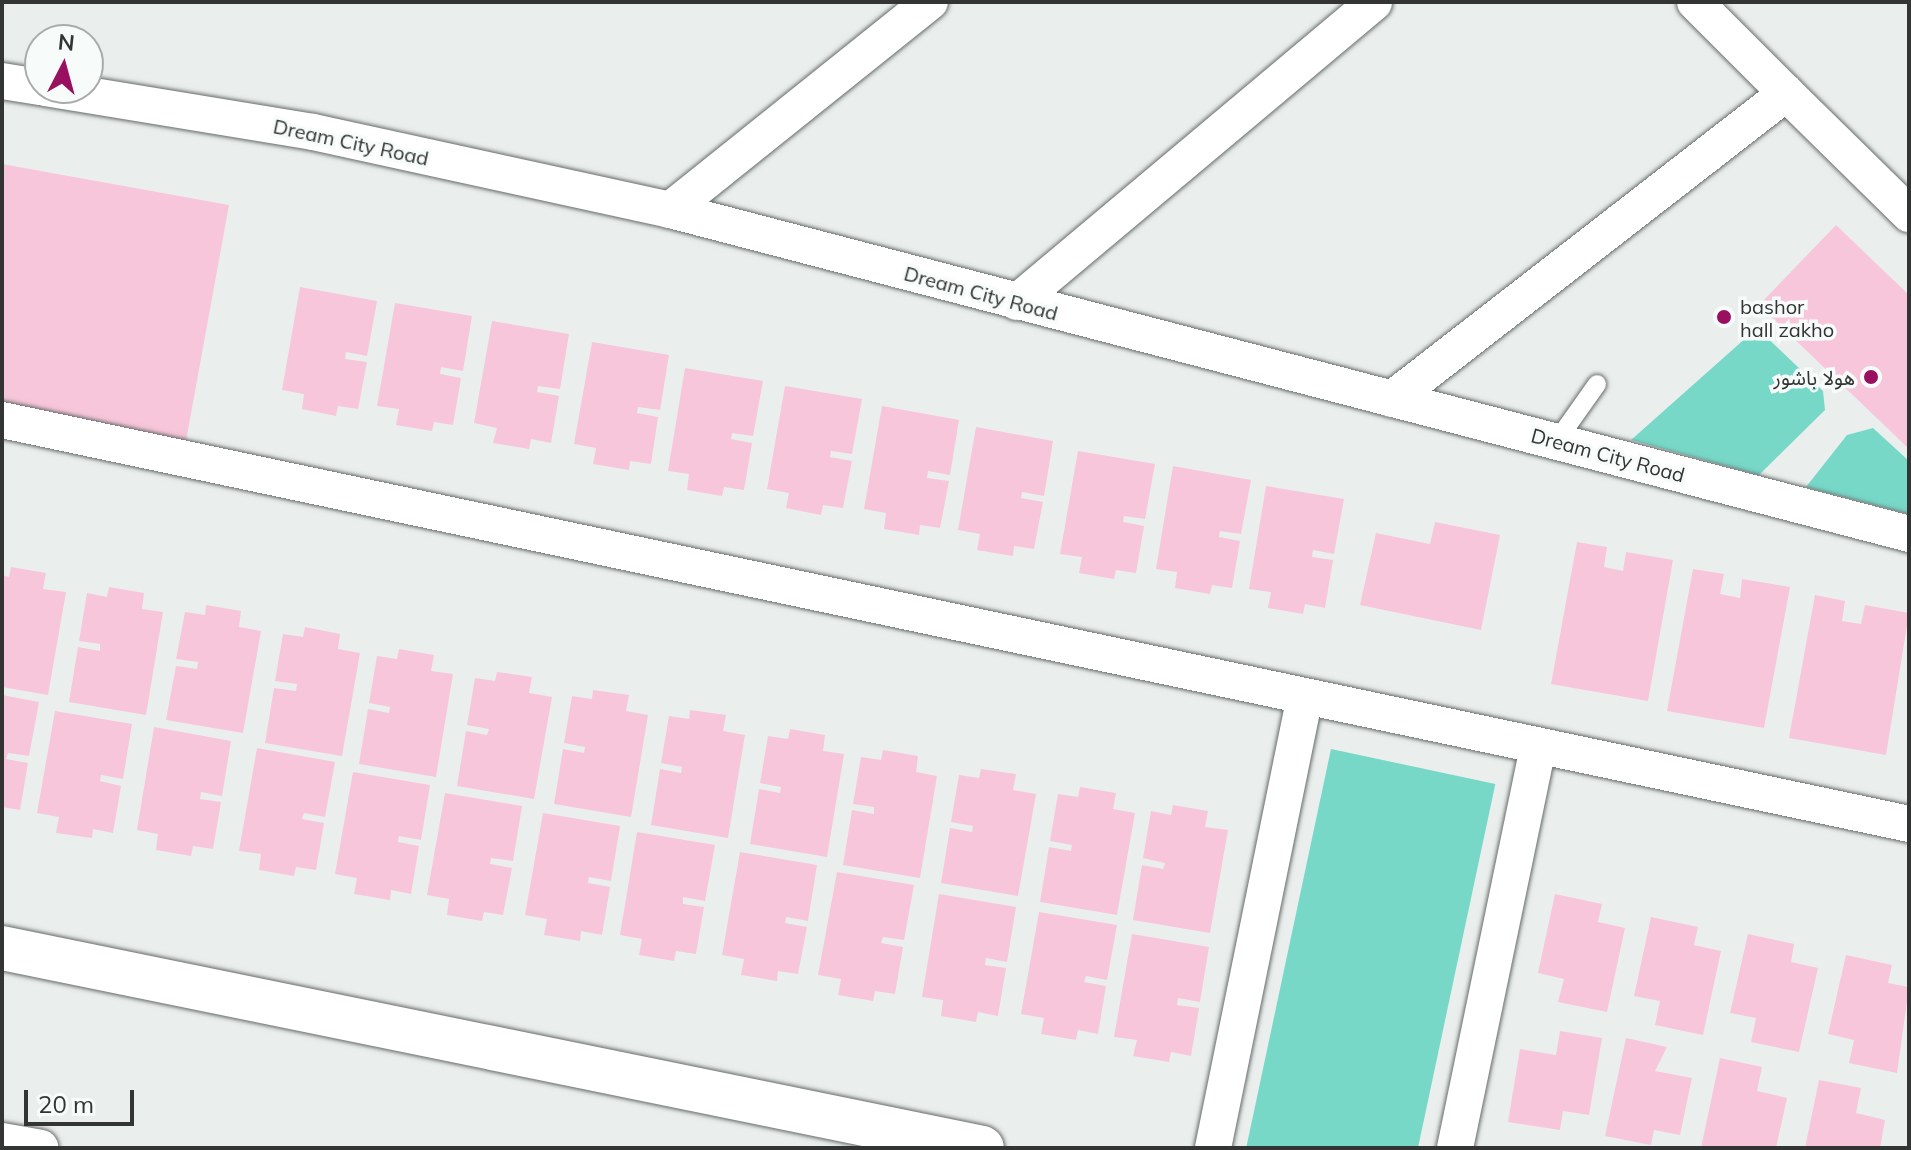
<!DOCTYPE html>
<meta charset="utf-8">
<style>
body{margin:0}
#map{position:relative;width:1911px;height:1150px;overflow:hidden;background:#eaefee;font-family:Mulish,"Noto Sans Arabic",sans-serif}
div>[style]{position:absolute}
.green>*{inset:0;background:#77d8c8;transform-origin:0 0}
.building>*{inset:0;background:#f8c6da}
.roads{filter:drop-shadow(0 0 2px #666b6a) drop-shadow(0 0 2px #666b6a)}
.service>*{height:18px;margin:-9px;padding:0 9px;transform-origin:9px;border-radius:9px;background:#fff}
.minor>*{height:36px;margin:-18px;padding:0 18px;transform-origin:18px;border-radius:18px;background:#fff}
.tertiary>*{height:44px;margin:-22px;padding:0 22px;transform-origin:22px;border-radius:22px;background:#fff}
.dots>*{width:22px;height:22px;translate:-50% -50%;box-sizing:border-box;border:4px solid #f7fcfb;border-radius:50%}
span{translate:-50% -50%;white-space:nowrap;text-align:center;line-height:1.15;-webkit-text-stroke:7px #f7fcfb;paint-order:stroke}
.street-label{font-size:20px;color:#333535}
.poi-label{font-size:20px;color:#333535}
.left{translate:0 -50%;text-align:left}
.right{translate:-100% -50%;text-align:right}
.frame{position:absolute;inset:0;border:4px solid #333535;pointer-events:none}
.north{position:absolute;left:24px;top:24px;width:80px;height:80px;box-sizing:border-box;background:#f7fcfb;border:2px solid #a9acac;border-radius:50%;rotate:6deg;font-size:22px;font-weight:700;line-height:32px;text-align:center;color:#333535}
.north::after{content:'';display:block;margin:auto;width:28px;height:36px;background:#9a1061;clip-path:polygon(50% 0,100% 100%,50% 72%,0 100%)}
.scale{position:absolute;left:24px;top:1090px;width:110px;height:36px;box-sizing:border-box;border:4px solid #333535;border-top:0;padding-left:10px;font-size:24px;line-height:28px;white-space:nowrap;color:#333535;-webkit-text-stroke:6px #f7fcfb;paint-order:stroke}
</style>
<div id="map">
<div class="green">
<i style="clip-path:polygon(1757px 328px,1823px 391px,1825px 410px,1759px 475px,1631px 440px)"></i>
<i style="clip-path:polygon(1873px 428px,1909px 461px,1909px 514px,1806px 487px,1847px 435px)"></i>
<i style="left:1331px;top:749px;width:168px;height:408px;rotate:12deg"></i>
</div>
<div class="building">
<i style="clip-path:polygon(2px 164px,229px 205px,186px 441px,2px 407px)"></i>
<i style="clip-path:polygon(1836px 225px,1909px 295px,1909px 449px,1759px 305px)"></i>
<i style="clip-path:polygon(300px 287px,377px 301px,367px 356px,346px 352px,345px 359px,367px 362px,358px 409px,338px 406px,336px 416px,302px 409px,304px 394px,282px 390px)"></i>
<i style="clip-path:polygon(395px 303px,472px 316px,463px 371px,441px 367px,440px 374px,461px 378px,453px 425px,434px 422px,432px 431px,396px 425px,399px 409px,377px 406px)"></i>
<i style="clip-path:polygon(492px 321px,569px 334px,560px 389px,538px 386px,537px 392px,559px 396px,551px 443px,531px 439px,529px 449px,493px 443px,497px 428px,474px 423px)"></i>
<i style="clip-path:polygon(592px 342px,669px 355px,660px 410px,638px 407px,637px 413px,658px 417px,651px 464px,630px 461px,629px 470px,593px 464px,596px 448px,574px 444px)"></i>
<i style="clip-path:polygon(685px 368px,763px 381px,753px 436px,732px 433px,731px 439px,752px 443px,744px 490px,724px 487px,722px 496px,687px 490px,689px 474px,668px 471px)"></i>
<i style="clip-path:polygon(785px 386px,862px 399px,852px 454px,831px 451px,830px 457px,852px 461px,843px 508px,823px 505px,821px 515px,786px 508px,789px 493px,767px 489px)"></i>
<i style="clip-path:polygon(882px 406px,959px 420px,950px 475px,928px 471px,927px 478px,949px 481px,940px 528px,920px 525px,919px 535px,884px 529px,886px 513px,864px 509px)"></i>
<i style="clip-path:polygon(976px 427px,1053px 441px,1044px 496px,1022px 492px,1021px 498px,1043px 502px,1034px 549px,1014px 546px,1013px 556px,977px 550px,980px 534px,958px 530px)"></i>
<i style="clip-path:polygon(1078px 451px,1155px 464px,1145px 519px,1124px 516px,1123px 522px,1144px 526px,1136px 573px,1116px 570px,1114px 579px,1079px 573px,1082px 557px,1060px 554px)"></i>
<i style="clip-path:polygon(1173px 466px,1251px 480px,1241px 534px,1220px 531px,1219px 537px,1240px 541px,1232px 588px,1212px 585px,1210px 594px,1175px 588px,1177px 572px,1156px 569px)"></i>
<i style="clip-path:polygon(1266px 486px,1344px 499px,1334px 554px,1313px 550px,1312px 557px,1333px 560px,1325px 608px,1305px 604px,1303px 614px,1268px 608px,1271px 592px,1249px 589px)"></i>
<i style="clip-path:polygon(1435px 522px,1500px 535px,1481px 630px,1360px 605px,1376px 533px,1430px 544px)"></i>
<i style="clip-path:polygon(1577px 542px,1607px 547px,1604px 567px,1623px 571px,1626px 552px,1673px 560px,1648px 701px,1551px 684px)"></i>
<i style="clip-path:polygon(11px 567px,46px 573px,43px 589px,66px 592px,48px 695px,2px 687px,2px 575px,9px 577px)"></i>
<i style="clip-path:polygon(1693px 569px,1724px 574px,1720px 594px,1740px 598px,1742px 579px,1790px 587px,1764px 728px,1667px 711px)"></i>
<i style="clip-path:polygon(109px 587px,144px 593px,142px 609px,163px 612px,146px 715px,69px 702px,78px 647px,100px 651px,100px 644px,79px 641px,87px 593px,107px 597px)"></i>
<i style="clip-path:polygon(1815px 595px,1845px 601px,1842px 621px,1861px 624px,1865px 605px,1909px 613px,1886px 755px,1789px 738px)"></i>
<i style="clip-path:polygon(206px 605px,241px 611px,239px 627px,261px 631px,243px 733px,166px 720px,176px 666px,197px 669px,198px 662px,176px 659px,185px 612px,205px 615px)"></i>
<i style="clip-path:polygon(305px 627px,340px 634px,338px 649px,360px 653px,342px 756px,265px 743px,274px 688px,296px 691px,297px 684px,275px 681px,283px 634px,303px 637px)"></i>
<i style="clip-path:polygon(399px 649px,434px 655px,431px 671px,453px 674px,436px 777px,359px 764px,368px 709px,389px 713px,390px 707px,369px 703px,377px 656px,397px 659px)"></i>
<i style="clip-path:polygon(497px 672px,532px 677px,529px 693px,552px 697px,534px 799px,457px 786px,466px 731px,487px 735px,489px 729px,467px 725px,475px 678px,495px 681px)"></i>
<i style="clip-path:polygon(593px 690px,629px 695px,626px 711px,648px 715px,631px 817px,554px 804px,563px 749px,584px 753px,585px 747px,564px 743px,572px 696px,592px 699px)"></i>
<i style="clip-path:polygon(2px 695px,39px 702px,29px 756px,8px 753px,6px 759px,28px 763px,20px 810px,2px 807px)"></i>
<i style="clip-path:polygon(690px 710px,726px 715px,723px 731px,745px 735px,728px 838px,651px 825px,660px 769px,681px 773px,682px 767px,661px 763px,669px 716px,689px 719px)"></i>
<i style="clip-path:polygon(55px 711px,132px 724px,123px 779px,101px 775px,100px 781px,121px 786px,113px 833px,93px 829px,92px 838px,56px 833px,59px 817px,37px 813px)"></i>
<i style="clip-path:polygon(154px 727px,231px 741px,222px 796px,201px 792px,200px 799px,221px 802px,213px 849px,193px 846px,191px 856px,156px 850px,158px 834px,137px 830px)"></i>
<i style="clip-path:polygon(790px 729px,825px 735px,823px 751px,844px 754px,827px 857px,750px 844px,759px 789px,780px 793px,781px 787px,760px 783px,768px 736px,788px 739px)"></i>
<i style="clip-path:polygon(257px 748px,335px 762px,325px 817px,304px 813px,302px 819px,324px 823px,316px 870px,296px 867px,294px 876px,259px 870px,261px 854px,239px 851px)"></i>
<i style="clip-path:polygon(883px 750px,918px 756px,916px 772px,937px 776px,920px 878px,843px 865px,852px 810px,874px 814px,874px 807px,853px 804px,861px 757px,881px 760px)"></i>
<i style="clip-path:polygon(981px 769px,1016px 774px,1013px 790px,1036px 794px,1018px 896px,941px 883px,950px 828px,972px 832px,973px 826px,951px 822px,959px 775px,979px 778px)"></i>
<i style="clip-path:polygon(353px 772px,430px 785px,421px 840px,399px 836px,398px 842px,419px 846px,411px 894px,391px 890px,390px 900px,354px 894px,357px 878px,335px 874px)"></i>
<i style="clip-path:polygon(1080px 787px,1116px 793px,1113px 809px,1135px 813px,1117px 915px,1040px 902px,1049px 847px,1071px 851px,1072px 845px,1050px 841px,1058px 794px,1078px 797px)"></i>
<i style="clip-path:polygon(445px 793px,522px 806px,513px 861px,491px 858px,490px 864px,512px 868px,503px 915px,484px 912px,482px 921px,447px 915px,449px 899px,427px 895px)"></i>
<i style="clip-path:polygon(1173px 805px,1208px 811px,1205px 827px,1228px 830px,1210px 933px,1133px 920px,1142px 865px,1163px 869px,1165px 863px,1143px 858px,1151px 811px,1171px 815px)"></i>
<i style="clip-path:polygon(543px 813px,620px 826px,611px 881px,589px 877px,588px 883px,610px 887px,602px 935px,581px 931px,580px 941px,544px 935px,547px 919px,525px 915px)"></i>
<i style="clip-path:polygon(637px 832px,715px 845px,705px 901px,683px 897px,683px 904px,704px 907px,696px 954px,676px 951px,674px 961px,639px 955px,642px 939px,620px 935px)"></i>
<i style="clip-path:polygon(740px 852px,817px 865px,808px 921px,786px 917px,785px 923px,807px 927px,798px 974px,778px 971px,777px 981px,741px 975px,744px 959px,722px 955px)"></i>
<i style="clip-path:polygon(837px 872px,914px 885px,904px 940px,883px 937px,881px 943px,903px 947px,895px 994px,875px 991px,873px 1001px,838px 995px,841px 979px,818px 975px)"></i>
<i style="clip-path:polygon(939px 894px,1016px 907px,1007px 962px,986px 958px,985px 965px,1006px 968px,998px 1016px,978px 1012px,976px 1022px,941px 1016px,943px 1000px,922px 997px)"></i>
<i style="clip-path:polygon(1555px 894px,1602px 904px,1598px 922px,1625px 928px,1607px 1012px,1558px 1002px,1564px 979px,1538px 973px)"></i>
<i style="clip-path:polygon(1039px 912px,1117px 925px,1107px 980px,1086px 976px,1084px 982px,1106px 986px,1098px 1034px,1078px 1030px,1076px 1040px,1041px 1034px,1044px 1018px,1021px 1014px)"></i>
<i style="clip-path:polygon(1651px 917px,1698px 927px,1694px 945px,1721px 951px,1703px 1035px,1655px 1025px,1660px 1001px,1634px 996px)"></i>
<i style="clip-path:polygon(1132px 934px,1209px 947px,1200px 1002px,1178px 998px,1177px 1005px,1199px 1008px,1191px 1056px,1171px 1052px,1169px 1062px,1133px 1056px,1137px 1040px,1114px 1037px)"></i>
<i style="clip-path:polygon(1748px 934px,1794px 944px,1791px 962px,1818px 968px,1799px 1052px,1751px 1042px,1756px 1018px,1730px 1013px)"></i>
<i style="clip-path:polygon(1846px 955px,1892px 965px,1888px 983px,1909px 987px,1897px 1073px,1849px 1063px,1854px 1040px,1828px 1034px)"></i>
<i style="clip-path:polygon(1560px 1031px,1602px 1038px,1589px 1115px,1563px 1111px,1560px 1130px,1508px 1122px,1520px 1049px,1556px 1055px)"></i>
<i style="clip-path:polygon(1626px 1038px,1667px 1047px,1655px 1071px,1692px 1078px,1680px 1135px,1654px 1130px,1651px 1145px,1605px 1136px)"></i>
<i style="clip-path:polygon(1720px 1058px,1762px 1067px,1757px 1091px,1787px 1098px,1776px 1148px,1701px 1148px)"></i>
<i style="clip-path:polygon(1819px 1080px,1861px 1088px,1856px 1113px,1885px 1120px,1880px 1148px,1805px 1148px)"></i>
</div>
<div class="roads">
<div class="service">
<i style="left:1556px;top:442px;width:71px;rotate:-54.7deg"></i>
</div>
<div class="minor">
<i style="left:1695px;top:2px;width:129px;rotate:45deg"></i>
<i style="left:2px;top:81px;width:38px;rotate:9deg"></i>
<i style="left:45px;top:88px;width:272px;rotate:9.3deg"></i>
<i style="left:313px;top:132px;width:365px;rotate:12.3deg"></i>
<i style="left:670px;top:210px;width:1281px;rotate:14.65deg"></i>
<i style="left:670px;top:210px;width:333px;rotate:-38.7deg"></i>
<i style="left:1017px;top:302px;width:466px;rotate:-40deg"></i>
<i style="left:1392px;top:399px;width:499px;rotate:-37.8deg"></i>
<i style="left:1786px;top:93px;width:173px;rotate:44.5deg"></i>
<i style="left:2px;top:420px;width:1949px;rotate:11.96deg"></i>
<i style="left:2px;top:1141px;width:39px;rotate:10deg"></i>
<i style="left:1213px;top:1148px;width:460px;rotate:-78.5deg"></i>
<i style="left:1455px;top:1148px;width:410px;rotate:-78.3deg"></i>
</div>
<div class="tertiary">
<i style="left:2px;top:948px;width:1000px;rotate:11.53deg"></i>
</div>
</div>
<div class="dots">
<i style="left:1724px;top:317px;background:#9a1061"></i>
<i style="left:1871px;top:377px;background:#9a1061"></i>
</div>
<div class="street-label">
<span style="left:351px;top:142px;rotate:12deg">Dream City Road</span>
<span style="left:981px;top:293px;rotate:15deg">Dream City Road</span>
<span style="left:1608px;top:455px;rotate:15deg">Dream City Road</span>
</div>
<div class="poi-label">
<span class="left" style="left:1740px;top:318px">bashor<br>hall zakho</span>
<span class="right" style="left:1855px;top:377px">هولا باشور</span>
</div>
<div class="frame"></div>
<div class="north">N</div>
<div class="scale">20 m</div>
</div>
